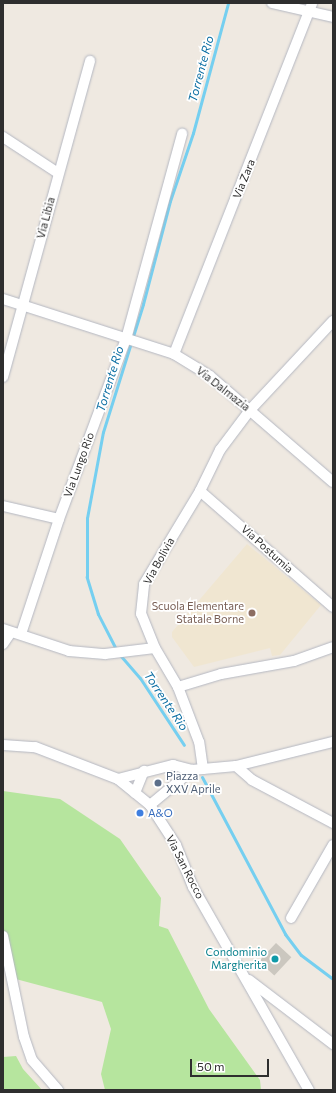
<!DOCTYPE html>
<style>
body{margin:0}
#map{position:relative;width:336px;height:1093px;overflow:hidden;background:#efe9e1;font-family:Commissioner,sans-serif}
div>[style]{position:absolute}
.education>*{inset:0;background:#f0e6d1}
.green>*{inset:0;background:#b6e59e}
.stream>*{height:3px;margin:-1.5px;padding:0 1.5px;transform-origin:1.5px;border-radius:1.5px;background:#75cff0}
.building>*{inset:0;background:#cbc7bf;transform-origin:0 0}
.roads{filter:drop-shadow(0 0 1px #b4b7c1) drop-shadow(0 0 1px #b4b7c1)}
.minor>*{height:10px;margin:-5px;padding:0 5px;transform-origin:5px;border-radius:5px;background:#fff}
.dots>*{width:11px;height:11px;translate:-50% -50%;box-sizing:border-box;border:2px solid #fff;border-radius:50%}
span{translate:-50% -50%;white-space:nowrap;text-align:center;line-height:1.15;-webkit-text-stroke:3.5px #fff;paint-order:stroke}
.street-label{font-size:11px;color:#2e2e2e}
.education-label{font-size:11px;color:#785e54}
.right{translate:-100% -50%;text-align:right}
.service-label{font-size:11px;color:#4e5e75}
.left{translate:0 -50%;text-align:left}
.shop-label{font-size:11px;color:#366cbe}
.culture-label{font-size:11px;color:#0d838f}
.water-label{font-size:12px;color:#0d6fa3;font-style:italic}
.frame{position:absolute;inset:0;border:4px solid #2e2e2e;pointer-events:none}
.scale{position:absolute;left:190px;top:1059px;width:79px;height:18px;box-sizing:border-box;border:2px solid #2e2e2e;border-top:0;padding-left:5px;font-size:12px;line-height:14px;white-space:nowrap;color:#2e2e2e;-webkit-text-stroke:3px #fff;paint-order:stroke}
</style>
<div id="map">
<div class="education">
<i style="clip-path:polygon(247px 544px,321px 605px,280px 655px,272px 656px,270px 648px,194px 667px,172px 637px,172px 632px)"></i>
</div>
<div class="green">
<i style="clip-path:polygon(3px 791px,60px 799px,120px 839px,161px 898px,159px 926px,168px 929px,209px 1009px,260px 1080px,261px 1090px,105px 1090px,101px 1074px,111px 1029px,102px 1002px,12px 978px,3px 931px)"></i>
<i style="clip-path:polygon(16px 1056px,23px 1069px,42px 1090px,3px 1090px,3px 1057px)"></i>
</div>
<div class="stream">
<i style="left:117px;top:651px;width:42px;rotate:-117.2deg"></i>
<i style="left:98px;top:614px;width:39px;rotate:-107deg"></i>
<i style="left:87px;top:577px;width:59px;rotate:-90deg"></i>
<i style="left:87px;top:518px;width:87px;rotate:-79.5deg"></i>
<i style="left:103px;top:432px;width:134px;rotate:-72.6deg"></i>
<i style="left:143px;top:304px;width:106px;rotate:-75.3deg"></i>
<i style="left:170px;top:201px;width:72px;rotate:-71.3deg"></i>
<i style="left:193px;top:133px;width:135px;rotate:-74.9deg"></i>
<i style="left:120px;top:655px;width:30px;rotate:49deg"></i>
<i style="left:140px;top:678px;width:80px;rotate:56.7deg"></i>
<i style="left:202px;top:777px;width:178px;rotate:62.1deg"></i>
<i style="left:285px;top:934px;width:26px;rotate:53deg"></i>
<i style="left:301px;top:955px;width:40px;rotate:37deg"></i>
</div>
<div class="building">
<i style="left:276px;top:943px;width:21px;height:25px;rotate:43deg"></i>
</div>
<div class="roads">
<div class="minor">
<i style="left:272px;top:3px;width:63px;rotate:12.9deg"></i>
<i style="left:3px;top:137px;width:66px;rotate:33.2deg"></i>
<i style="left:3px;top:299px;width:180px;rotate:17.8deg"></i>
<i style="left:174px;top:354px;width:42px;rotate:31.4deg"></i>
<i style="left:210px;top:376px;width:162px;rotate:40.8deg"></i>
<i style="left:174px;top:354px;width:377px;rotate:-68.5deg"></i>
<i style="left:3px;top:377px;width:328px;rotate:-74.6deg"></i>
<i style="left:200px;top:491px;width:176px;rotate:41.1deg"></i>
<i style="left:3px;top:506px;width:57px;rotate:13.1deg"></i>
<i style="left:3px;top:629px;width:70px;rotate:18.4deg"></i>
<i style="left:69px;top:651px;width:36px;rotate:5deg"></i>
<i style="left:105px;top:654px;width:50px;rotate:-6.8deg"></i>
<i style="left:21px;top:634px;width:121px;rotate:-71.7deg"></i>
<i style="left:59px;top:519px;width:192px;rotate:-69.6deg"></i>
<i style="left:126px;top:339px;width:213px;rotate:-74.7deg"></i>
<i style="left:3px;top:644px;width:14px;rotate:-56deg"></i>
<i style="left:178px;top:687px;width:45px;rotate:-16.8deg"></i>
<i style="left:221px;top:674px;width:74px;rotate:-10.1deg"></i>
<i style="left:294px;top:661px;width:41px;rotate:-19.7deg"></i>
<i style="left:3px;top:745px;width:32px;rotate:4deg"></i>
<i style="left:35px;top:747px;width:89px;rotate:21.1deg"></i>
<i style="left:118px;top:779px;width:41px;rotate:39.1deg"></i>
<i style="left:150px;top:805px;width:48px;rotate:57deg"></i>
<i style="left:176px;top:845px;width:45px;rotate:68deg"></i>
<i style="left:193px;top:887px;width:234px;rotate:60.3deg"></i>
<i style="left:236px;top:766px;width:21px;rotate:41deg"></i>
<i style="left:252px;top:780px;width:92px;rotate:28deg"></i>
<i style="left:203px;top:769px;width:27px;rotate:-98deg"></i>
<i style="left:199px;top:742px;width:59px;rotate:-110.9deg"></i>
<i style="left:178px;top:687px;width:45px;rotate:-120.5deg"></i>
<i style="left:155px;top:648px;width:37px;rotate:-112deg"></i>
<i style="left:141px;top:614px;width:30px;rotate:-84deg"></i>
<i style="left:144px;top:584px;width:109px;rotate:-58.9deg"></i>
<i style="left:200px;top:491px;width:46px;rotate:-64deg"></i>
<i style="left:220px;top:450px;width:50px;rotate:-53.1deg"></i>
<i style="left:250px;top:410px;width:122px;rotate:-47deg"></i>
<i style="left:118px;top:779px;width:57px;rotate:-14.3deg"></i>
<i style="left:173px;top:765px;width:20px;rotate:15deg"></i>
<i style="left:192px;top:770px;width:44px;rotate:-5.2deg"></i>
<i style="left:236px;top:766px;width:100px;rotate:-13.9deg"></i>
<i style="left:135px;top:793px;width:24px;rotate:-68deg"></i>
<i style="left:150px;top:805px;width:55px;rotate:-39.8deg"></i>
<i style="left:291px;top:918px;width:84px;rotate:-60.1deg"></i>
<i style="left:3px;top:936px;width:103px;rotate:78.3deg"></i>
<i style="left:24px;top:1037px;width:24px;rotate:71deg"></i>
<i style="left:32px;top:1060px;width:40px;rotate:49deg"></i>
<i style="left:249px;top:980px;width:106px;rotate:37.3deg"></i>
</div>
</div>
<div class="dots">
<i style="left:252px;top:613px;background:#8d6e63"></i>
<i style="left:158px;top:783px;background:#5c6f8a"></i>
<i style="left:140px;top:813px;background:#3f7fe0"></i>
<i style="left:275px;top:959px;background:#0f9aa8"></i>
</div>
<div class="street-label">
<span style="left:244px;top:179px;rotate:-68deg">Via Zara</span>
<span style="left:46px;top:218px;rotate:-75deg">Via Libia</span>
<span style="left:223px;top:389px;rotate:38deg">Via Dalmazia</span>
<span style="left:79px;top:465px;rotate:-70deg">Via Lungo Rio</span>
<span style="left:267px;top:549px;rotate:42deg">Via Postumia</span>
<span style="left:159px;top:561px;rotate:-61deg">Via Bolivia</span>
<span style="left:185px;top:867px;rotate:63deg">Via San Rocco</span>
</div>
<div class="education-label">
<span class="right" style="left:244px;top:613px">Scuola Elementare<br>Statale Borne</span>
</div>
<div class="service-label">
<span class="left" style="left:166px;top:783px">Piazza<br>XXV Aprile</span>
</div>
<div class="shop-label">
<span class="left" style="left:148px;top:813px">A&amp;O</span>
</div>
<div class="culture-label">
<span class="right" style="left:267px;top:959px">Condominio<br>Margherita</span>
</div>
<div class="water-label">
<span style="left:201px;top:69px;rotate:-75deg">Torrente Rio</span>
<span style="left:110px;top:379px;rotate:-73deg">Torrente Rio</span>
<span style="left:166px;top:701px;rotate:56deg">Torrente Rio</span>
</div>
<div class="frame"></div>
<div class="scale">50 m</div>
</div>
